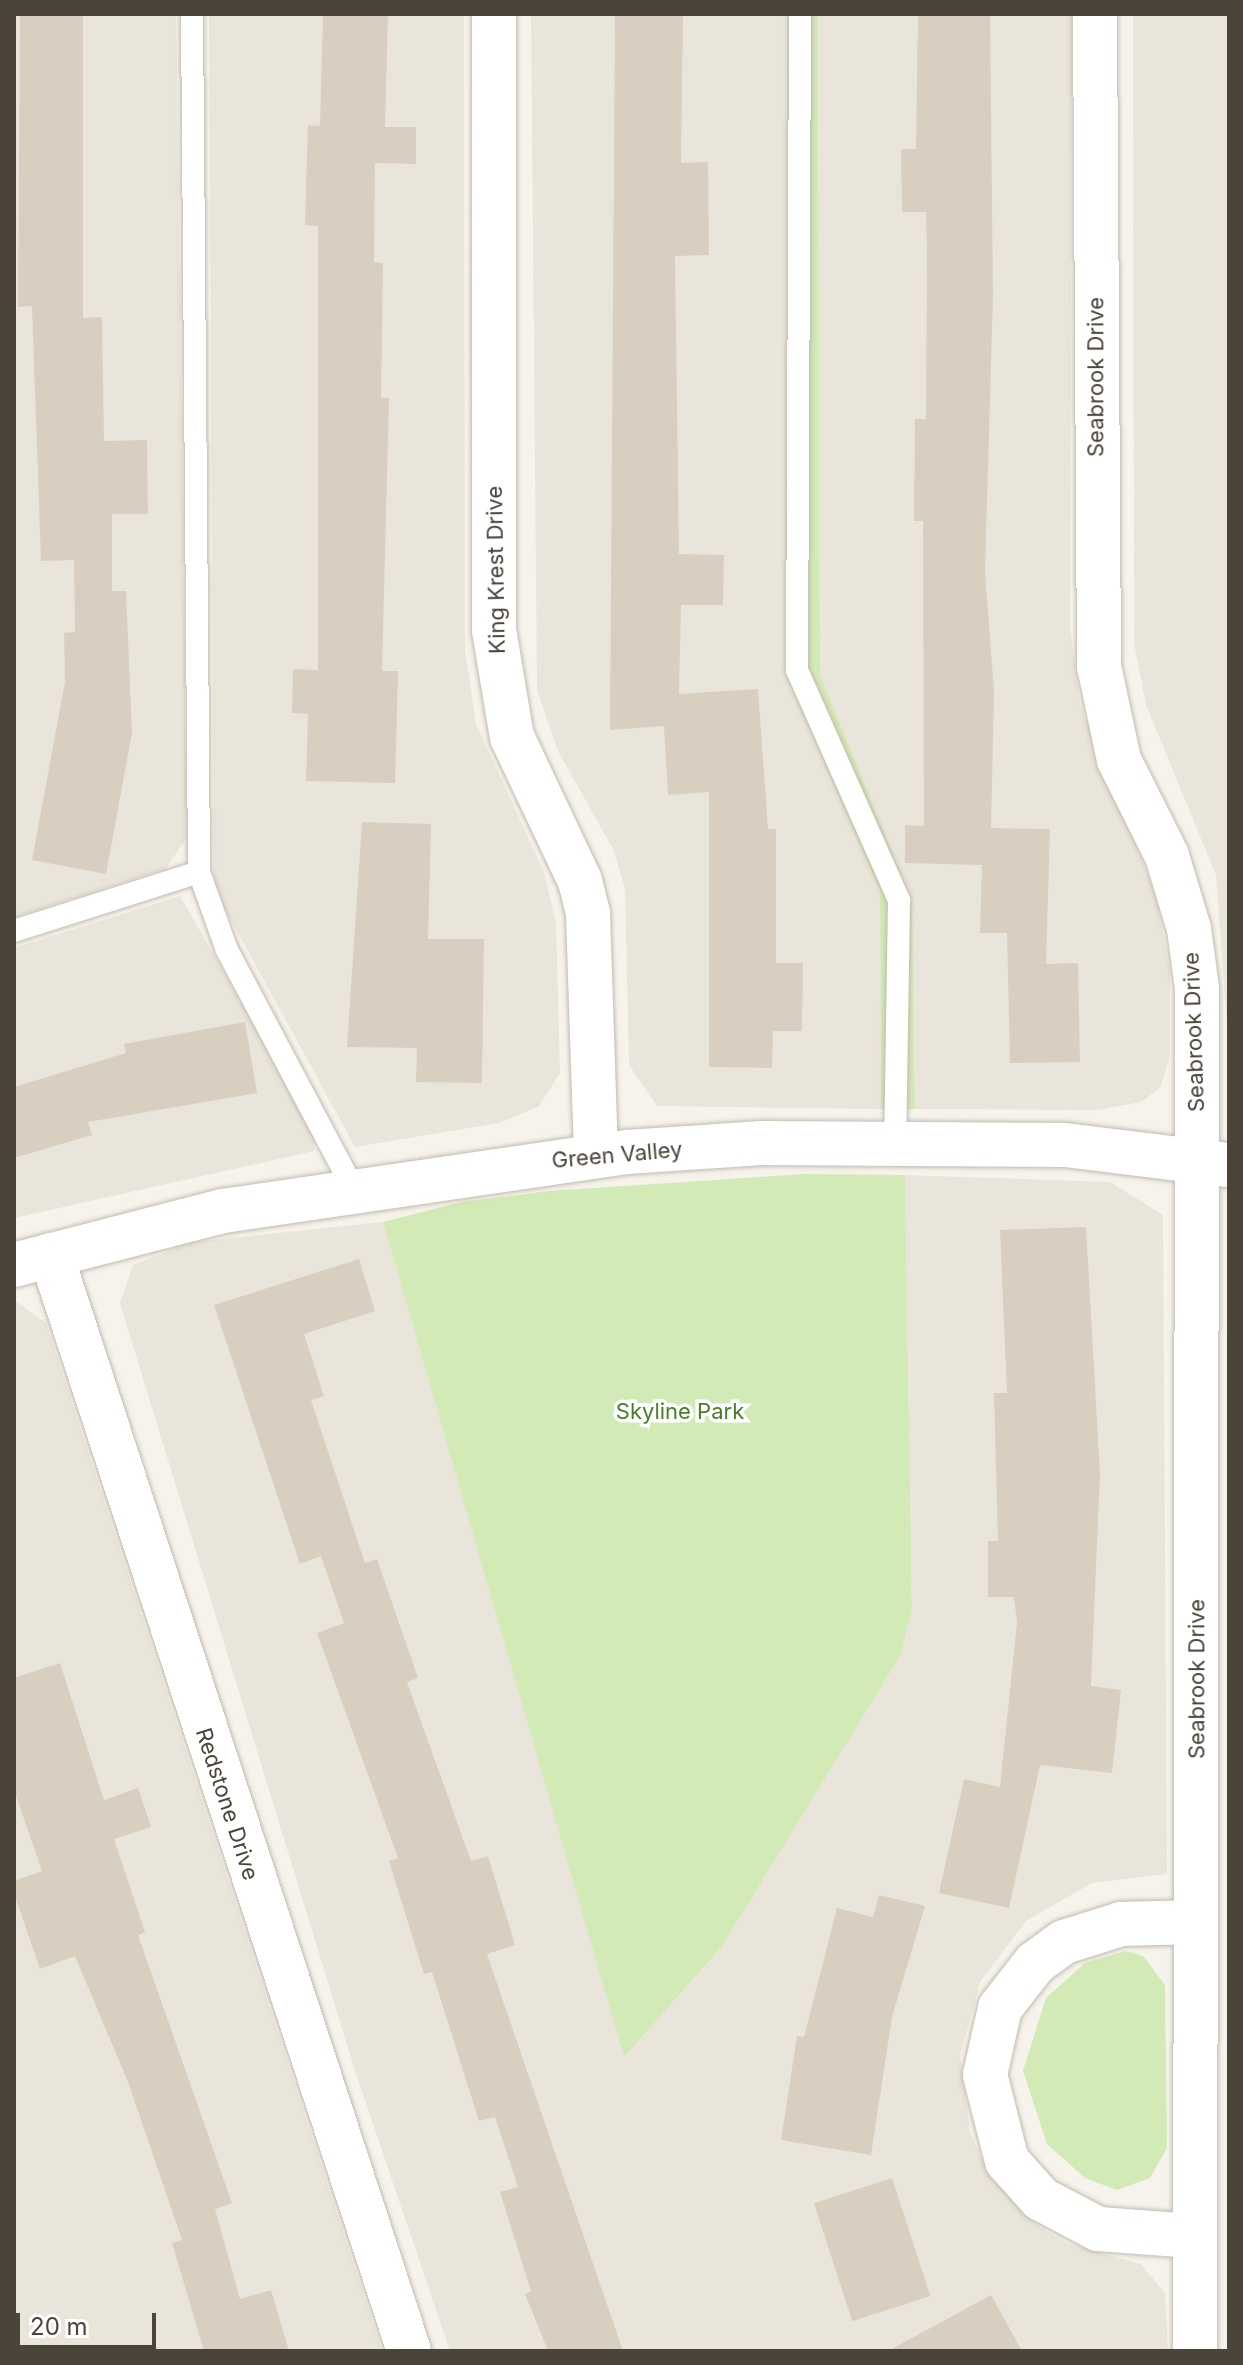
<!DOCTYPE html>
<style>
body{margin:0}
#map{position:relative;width:1243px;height:2365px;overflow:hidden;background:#f6f3ec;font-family:Inter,sans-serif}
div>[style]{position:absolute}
.residential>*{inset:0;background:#eae5da}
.green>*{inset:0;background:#d2eab5}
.building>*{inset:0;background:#d8cfc1;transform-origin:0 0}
.roads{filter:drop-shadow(0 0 2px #c2bbae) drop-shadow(0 0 2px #c2bbae)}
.service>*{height:22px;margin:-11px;padding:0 11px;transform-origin:11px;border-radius:11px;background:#fff}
.minor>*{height:44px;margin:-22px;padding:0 22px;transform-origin:22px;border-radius:22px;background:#fff}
span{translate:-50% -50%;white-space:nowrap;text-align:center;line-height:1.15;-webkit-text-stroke:7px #fff;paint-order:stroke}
.street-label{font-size:22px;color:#4b4439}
.park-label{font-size:22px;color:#4a7f2a}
.frame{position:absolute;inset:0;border:16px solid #4b4439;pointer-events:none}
.scale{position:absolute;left:16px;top:2313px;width:140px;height:36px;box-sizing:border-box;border:4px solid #4b4439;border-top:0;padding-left:10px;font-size:24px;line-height:28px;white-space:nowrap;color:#4b4439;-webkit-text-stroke:6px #fff;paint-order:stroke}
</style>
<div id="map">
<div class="residential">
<i style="clip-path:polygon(14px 14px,176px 14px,187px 838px,165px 869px,14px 917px)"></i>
<i style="clip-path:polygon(209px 14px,464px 14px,465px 650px,476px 724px,544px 872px,556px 923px,560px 1073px,539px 1106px,499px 1123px,355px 1147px,214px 889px)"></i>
<i style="clip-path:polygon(531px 14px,786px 14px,787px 678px,880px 891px,881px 1109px,657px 1106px,629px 1065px,625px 888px,613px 849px,558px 751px,537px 690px)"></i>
<i style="clip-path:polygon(818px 14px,1072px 14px,1070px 627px,1080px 705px,1156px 896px,1170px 972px,1169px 1060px,1160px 1088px,1141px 1102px,1097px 1110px,915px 1109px,912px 902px,820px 674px)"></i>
<i style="clip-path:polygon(1133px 14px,1229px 14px,1229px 1051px,1216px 875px,1146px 705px,1134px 643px)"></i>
<i style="clip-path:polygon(180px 896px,315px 1130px,314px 1151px,14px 1218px,14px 948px)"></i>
<i style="clip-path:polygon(905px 1175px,1110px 1182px,1163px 1215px,1167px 1874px,1092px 1883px,1026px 1921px,980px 1982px,960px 2056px,970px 2132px,985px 2166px,1035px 2224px,1068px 2244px,1141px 2264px,1165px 2293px,1168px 2351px,450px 2351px,355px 2071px,120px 1303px,133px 1265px,192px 1242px,383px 1222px,625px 2057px,912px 1610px)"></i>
<i style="clip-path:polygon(14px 1300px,46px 1323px,382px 2351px,14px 2351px)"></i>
</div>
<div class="green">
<i style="clip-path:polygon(787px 14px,818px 14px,820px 674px,912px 902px,915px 1109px,881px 1109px,880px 891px,787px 678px)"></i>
<i style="clip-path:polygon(804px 1174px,905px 1175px,912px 1610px,900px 1656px,722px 1946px,624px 2057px,383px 1222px,461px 1202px,549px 1191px)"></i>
<i style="clip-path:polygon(1126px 1951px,1143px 1956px,1165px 1985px,1167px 2148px,1150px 2178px,1117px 2190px,1085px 2178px,1047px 2144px,1023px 2071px,1046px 1998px,1085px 1963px)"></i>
</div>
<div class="building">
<i style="clip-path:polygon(20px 14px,83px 14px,83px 318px,102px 317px,104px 441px,147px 440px,148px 514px,112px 514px,112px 591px,126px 591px,132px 733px,106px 874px,32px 860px,65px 682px,64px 633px,75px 632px,74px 560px,41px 561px,32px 306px,18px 307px)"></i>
<i style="clip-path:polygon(323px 14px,388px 14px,385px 127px,416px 127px,416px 164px,375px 163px,374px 262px,383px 263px,381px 398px,389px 398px,382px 671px,398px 671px,395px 783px,306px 781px,308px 714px,292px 713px,293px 669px,318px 670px,318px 226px,305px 225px,308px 125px,320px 126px)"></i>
<i style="clip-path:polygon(615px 14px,683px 14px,681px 163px,708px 162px,709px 255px,675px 256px,679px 554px,724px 555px,723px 605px,681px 605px,679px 694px,758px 689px,768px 829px,776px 829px,776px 963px,803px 963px,802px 1031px,773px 1031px,772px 1068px,709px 1067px,709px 792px,668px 795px,664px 726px,610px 730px)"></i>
<i style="clip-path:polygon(918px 14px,990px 14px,993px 295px,985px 572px,994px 691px,991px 828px,1050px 829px,1046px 964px,1078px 963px,1080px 1062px,1010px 1063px,1007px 933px,980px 933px,982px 865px,905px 863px,905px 825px,924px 826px,923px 521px,914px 521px,915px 419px,926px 419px,927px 252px,926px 212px,902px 212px,901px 149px,916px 149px)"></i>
<i style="clip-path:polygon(362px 822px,431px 824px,428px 939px,484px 939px,482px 1083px,416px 1082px,417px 1048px,347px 1047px)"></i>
<i style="clip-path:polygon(245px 1022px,257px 1093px,88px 1122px,92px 1135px,14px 1158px,14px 1087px,126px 1053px,124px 1044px)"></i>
<i style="clip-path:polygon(1086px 1227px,1100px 1473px,1091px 1686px,1121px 1690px,1112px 1773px,1040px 1765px,1009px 1908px,939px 1893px,964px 1779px,1000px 1787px,1017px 1622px,1014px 1597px,988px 1597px,988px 1541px,998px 1541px,994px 1393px,1007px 1393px,1000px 1230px)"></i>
<i style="clip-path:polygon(359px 1259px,375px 1311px,304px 1334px,324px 1396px,311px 1400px,365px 1563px,377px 1559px,418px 1678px,407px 1682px,471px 1861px,488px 1856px,515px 1945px,487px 1954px,623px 2351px,548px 2351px,525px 2294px,531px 2291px,500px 2192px,518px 2187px,495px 2117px,479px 2121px,432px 1972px,424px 1974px,389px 1861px,398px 1858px,317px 1633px,344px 1623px,321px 1556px,300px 1564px,214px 1305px)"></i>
<i style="clip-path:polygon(60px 1663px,104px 1800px,138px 1788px,151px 1827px,114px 1839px,145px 1932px,138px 1935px,232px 2203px,215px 2209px,240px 2299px,271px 2290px,289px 2351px,204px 2351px,172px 2243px,182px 2240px,128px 2082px,75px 1956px,40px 1969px,14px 1893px,14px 1881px,42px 1871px,14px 1790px,14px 1678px)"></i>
<i style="clip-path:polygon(879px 1895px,925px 1906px,892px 2017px,871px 2155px,781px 2140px,797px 2036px,804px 2037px,837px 1908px,873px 1917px)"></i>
<i style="left:892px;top:2178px;width:124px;height:82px;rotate:72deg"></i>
<i style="clip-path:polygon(991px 2295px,1022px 2351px,888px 2351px)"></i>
</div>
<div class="roads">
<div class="service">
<i style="left:192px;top:14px;width:858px;rotate:89.53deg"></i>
<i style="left:199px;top:872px;width:83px;rotate:70.3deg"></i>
<i style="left:227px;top:950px;width:272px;rotate:62.1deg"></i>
<i style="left:800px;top:14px;width:656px;rotate:90.26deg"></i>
<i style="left:797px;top:670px;width:252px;rotate:66.1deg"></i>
<i style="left:899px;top:900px;width:244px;rotate:90.9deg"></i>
<i style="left:14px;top:931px;width:194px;rotate:-17.7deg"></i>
</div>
<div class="minor">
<i style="left:494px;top:14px;width:616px;rotate:90deg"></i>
<i style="left:494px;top:630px;width:109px;rotate:80.5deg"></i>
<i style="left:512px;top:737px;width:159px;rotate:64.7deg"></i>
<i style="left:580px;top:881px;width:34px;rotate:76deg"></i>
<i style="left:588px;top:914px;width:241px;rotate:88.1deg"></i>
<i style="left:1095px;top:14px;width:652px;rotate:89.65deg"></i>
<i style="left:1099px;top:666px;width:96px;rotate:78deg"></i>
<i style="left:1119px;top:760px;width:107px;rotate:63.4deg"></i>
<i style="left:1167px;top:856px;width:76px;rotate:73.2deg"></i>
<i style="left:1189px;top:929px;width:60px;rotate:82.3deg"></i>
<i style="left:1197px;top:988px;width:1363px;rotate:90.08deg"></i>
<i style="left:51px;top:1255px;width:1153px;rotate:71.91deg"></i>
<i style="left:14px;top:1265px;width:216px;rotate:-14.5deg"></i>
<i style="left:223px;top:1211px;width:408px;rotate:-8.3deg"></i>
<i style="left:627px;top:1152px;width:135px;rotate:-3.8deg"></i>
<i style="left:762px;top:1143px;width:303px;rotate:0.4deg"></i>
<i style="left:1065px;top:1145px;width:165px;rotate:7deg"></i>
<i style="left:1193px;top:2236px;width:95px;rotate:-175.8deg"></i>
<i style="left:1098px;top:2229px;width:64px;rotate:-152.2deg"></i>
<i style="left:1041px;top:2199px;width:51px;rotate:-131.8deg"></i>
<i style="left:1007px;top:2161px;width:89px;rotate:-104.3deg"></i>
<i style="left:985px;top:2075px;width:69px;rotate:-77.4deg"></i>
<i style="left:1000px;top:2008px;width:57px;rotate:-52.1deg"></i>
<i style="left:1035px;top:1963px;width:36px;rotate:-36deg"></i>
<i style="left:1064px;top:1942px;width:60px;rotate:-17.5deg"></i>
<i style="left:1121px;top:1924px;width:75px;rotate:-1.5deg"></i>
</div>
</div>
<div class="street-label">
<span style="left:1096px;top:377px;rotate:-90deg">Seabrook Drive</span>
<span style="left:496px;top:570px;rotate:-91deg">King Krest Drive</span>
<span style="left:1194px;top:1032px;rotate:-92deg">Seabrook Drive</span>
<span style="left:617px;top:1155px;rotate:-5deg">Green Valley</span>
<span style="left:1197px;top:1679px;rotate:-90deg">Seabrook Drive</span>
<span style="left:227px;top:1804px;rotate:72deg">Redstone Drive</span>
</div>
<div class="park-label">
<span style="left:680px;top:1412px">Skyline Park</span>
</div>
<div class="frame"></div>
<div class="scale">20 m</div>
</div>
